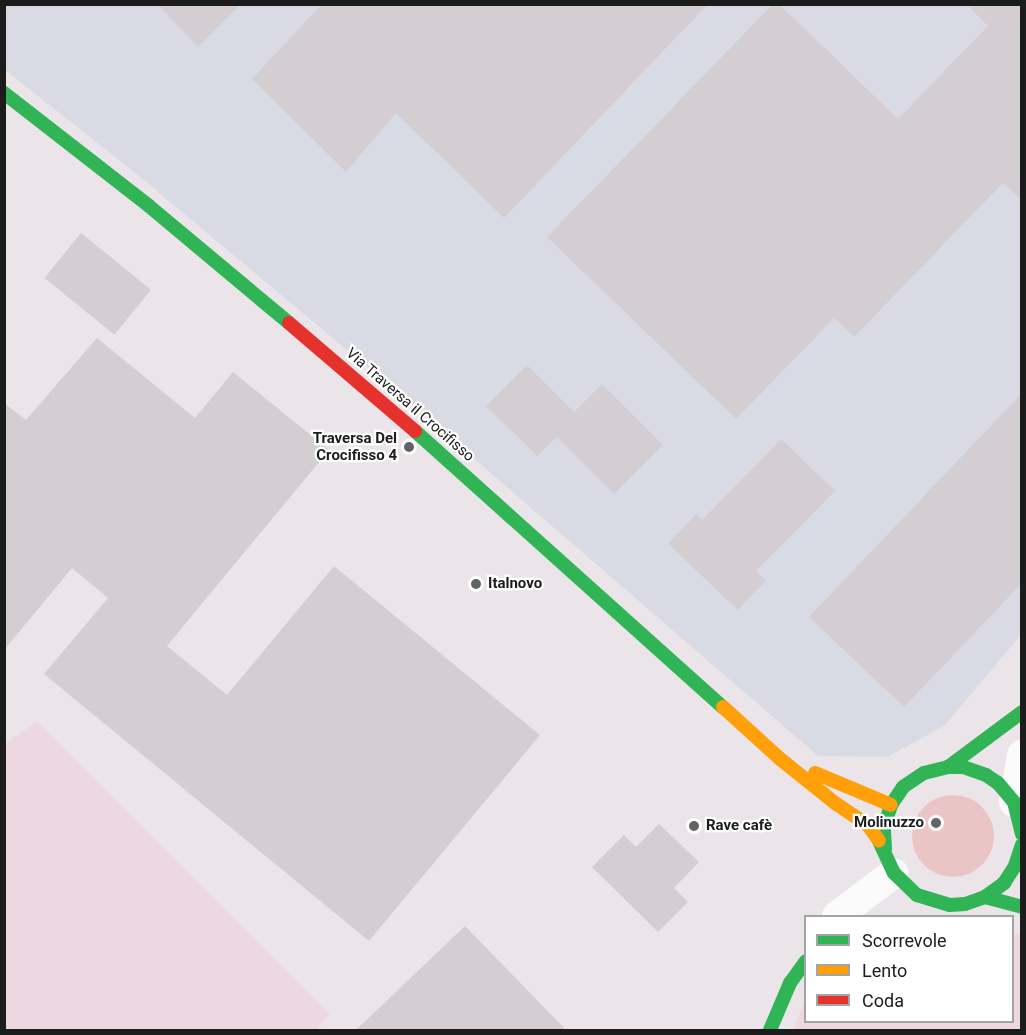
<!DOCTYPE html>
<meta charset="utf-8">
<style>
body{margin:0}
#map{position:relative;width:1026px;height:1035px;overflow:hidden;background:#ebe5ea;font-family:Roboto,sans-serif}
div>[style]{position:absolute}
.industrial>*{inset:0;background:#dadae5}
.farmland>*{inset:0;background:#edd7e0}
.grass>*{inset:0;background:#eac5c5}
.round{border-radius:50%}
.building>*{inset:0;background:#d4ced3;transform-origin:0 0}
.street>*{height:30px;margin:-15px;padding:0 15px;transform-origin:15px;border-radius:15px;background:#fcfbfc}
.fast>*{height:14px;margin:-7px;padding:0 7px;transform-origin:7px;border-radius:7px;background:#30b455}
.slow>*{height:14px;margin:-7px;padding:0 7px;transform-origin:7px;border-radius:7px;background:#ff9f0a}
.jam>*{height:14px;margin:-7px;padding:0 7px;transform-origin:7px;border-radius:7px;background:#e5322d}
.dots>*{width:16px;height:16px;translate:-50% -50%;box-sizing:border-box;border:3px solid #fff;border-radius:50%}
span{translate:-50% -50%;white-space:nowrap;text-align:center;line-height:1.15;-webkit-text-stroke:4.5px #fff;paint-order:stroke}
.street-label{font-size:15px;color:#1c1c1c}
.poi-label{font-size:15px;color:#1c1c1c;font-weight:700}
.right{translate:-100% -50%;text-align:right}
.left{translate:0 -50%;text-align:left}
.frame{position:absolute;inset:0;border:6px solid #1c1c1c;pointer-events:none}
.legend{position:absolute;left:804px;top:915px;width:210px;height:108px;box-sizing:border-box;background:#fff;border:2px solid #a4a4a4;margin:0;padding:8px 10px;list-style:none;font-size:18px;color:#1c1c1c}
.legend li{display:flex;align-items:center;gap:12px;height:30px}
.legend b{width:30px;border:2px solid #a4a4a4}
</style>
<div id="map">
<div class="industrial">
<i style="clip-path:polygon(4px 5px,1021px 5px,1021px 635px,944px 726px,887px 757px,818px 756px,390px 386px,139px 176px,5px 70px)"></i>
</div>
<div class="farmland">
<i style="clip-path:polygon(37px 721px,330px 1014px,315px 1030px,5px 1030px,5px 744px)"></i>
<i style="clip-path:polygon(1013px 934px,1021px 935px,1021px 1030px,793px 1030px,805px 1000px,806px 1022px,1012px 1022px)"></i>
</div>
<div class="grass">
<i class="round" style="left:912px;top:795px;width:82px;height:82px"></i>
</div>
<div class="building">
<i style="clip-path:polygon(157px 4px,241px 4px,198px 47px)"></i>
<i style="clip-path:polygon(322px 4px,708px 4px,504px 218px,396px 113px,346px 172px,252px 79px)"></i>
<i style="clip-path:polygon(773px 4px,779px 4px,898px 119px,988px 26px,966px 4px,1022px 4px,1022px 201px,1003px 183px,854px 337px,834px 318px,736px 419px,547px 237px)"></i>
<i style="left:81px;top:233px;width:90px;height:58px;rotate:39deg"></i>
<i style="clip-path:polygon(97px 338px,195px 418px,233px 372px,329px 450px,167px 646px,227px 695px,334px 566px,540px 735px,369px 941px,44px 674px,108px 598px,72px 568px,4px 650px,4px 403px,26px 420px)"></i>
<i style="clip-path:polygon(527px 365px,574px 412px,602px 384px,663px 445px,614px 494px,557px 437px,537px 456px,486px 406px)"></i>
<i style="clip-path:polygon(1022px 393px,1022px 583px,904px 707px,809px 617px)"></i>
<i style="clip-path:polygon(781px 439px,835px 491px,756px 571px,766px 581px,738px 610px,668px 544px,696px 514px,702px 520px)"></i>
<i style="clip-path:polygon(659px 824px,699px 862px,674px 888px,688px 902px,658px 932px,592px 867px,624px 835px,636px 847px)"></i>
<i style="clip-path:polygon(465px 926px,566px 1030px,356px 1030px)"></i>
</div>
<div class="street">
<i style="left:1014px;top:802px;width:48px;rotate:-80.3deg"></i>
<i style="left:837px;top:916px;width:71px;rotate:-37deg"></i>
</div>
<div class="fast">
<i style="left:4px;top:93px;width:184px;rotate:37.9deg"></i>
<i style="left:149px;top:206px;width:182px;rotate:39.9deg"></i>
<i style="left:415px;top:431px;width:414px;rotate:41.9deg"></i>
<i style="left:948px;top:767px;width:92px;rotate:-36.6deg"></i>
<i style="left:879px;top:841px;width:35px;rotate:65deg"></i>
<i style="left:894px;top:873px;width:32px;rotate:44deg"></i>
<i style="left:917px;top:895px;width:34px;rotate:17deg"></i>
<i style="left:950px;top:905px;width:15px;rotate:-4deg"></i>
<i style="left:965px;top:904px;width:21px;rotate:-19deg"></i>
<i style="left:985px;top:897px;width:24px;rotate:-36deg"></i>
<i style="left:1004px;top:883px;width:20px;rotate:-57deg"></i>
<i style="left:1015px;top:866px;width:22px;rotate:-72deg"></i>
<i style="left:885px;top:849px;width:22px;rotate:-93deg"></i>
<i style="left:884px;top:827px;width:23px;rotate:-72deg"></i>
<i style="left:891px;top:805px;width:22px;rotate:-56deg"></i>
<i style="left:903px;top:787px;width:25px;rotate:-34deg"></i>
<i style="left:924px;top:773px;width:25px;rotate:-14deg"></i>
<i style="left:948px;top:767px;width:15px"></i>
<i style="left:963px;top:767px;width:24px;rotate:19deg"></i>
<i style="left:986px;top:775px;width:14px;rotate:34deg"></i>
<i style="left:998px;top:783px;width:25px;rotate:50deg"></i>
<i style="left:1014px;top:802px;width:33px;rotate:76deg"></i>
<i style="left:985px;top:897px;width:38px;rotate:15deg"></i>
<i style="left:770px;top:1030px;width:51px;rotate:-66.9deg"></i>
<i style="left:790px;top:983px;width:27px;rotate:-54deg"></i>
</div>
<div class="slow">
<i style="left:723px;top:707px;width:76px;rotate:42.3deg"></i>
<i style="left:779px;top:758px;width:72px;rotate:38.8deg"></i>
<i style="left:835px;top:803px;width:40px;rotate:34deg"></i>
<i style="left:868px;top:825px;width:19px;rotate:55deg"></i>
<i style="left:815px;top:773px;width:82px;rotate:22.8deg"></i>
</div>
<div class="jam">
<i style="left:289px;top:323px;width:166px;rotate:40.6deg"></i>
</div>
<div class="dots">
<i style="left:409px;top:447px;background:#646264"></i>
<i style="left:476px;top:584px;background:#646264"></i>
<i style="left:936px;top:823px;background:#646264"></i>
<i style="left:694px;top:826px;background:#646264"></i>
</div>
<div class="street-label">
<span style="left:410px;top:405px;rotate:41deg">Via Traversa il Crocifisso</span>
</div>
<div class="poi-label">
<span class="right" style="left:397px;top:447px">Traversa Del<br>Crocifisso 4</span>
<span class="left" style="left:488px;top:584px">Italnovo</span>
<span class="right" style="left:924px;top:823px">Molinuzzo</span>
<span class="left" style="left:706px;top:826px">Rave cafè</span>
</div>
<div class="frame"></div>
<ul class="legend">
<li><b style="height:8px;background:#30b455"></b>Scorrevole</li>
<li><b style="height:8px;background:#ff9f0a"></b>Lento</li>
<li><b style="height:8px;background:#e5322d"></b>Coda</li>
</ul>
</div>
